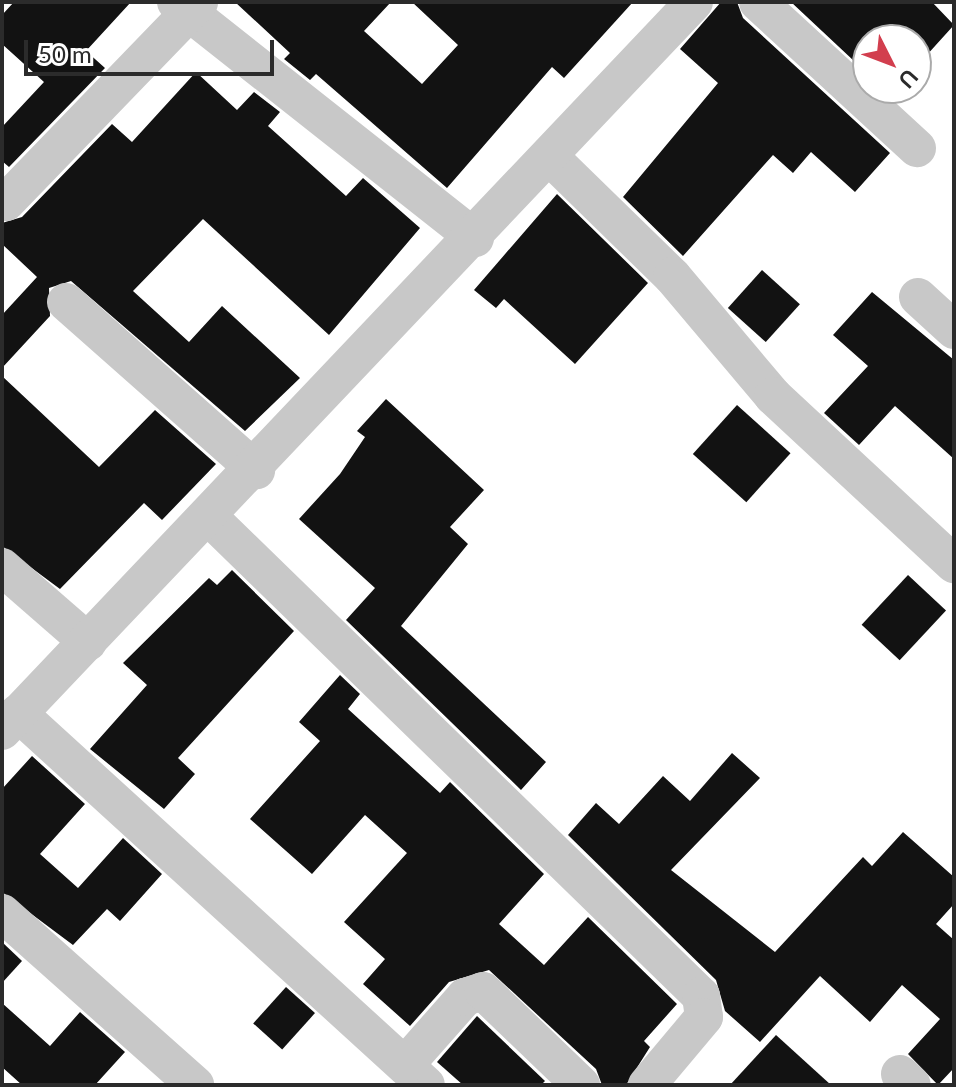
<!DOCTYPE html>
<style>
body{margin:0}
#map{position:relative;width:956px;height:1087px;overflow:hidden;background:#fff;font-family:Lato,sans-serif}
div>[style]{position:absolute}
.building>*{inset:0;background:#121212;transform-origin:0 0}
.minor>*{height:38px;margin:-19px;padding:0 19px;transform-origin:19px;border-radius:19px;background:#c8c8c8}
span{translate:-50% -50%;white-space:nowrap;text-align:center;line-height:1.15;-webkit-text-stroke:8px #fff;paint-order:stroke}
.frame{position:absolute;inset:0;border:4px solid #2b2b2b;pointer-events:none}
.north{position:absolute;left:852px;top:24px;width:80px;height:80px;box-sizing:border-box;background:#fff;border:2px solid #aaa;border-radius:50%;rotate:132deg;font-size:22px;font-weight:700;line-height:32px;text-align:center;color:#2b2b2b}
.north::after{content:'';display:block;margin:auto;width:28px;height:36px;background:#d23e4e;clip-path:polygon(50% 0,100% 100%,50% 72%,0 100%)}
.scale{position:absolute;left:24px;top:40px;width:250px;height:36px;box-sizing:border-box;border:4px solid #2b2b2b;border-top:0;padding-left:10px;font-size:24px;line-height:28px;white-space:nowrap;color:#2b2b2b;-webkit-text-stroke:6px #fff;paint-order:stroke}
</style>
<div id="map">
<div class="building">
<i style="clip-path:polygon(14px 2px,131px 2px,86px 51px,105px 68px,9px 167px,2px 161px,2px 127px,44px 82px,2px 44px,2px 15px)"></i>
<i style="clip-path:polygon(235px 2px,391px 2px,364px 31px,422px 84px,458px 45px,412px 2px,633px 2px,564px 78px,552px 67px,447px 188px,316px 74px,310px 80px,284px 59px,290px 53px)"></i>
<i style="clip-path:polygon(721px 2px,737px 2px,743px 18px,890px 153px,855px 192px,811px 152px,793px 173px,773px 155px,683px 256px,623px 197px,718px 83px,680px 49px)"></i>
<i style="clip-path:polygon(791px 2px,932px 2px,954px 25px,916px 67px,916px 40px,868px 40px,854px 61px)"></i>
<i style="clip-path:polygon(196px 72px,237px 110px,254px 92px,280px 112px,268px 126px,346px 196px,363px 178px,420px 228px,329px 335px,203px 219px,133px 291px,189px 342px,222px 306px,300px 378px,245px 431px,71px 281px,49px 288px,50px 316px,2px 368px,2px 315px,37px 277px,2px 244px,2px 223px,22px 217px,112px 124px,132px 142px)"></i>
<i style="clip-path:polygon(557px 194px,648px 283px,575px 364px,504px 299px,496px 308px,474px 290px)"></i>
<i style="left:762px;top:270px;width:51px;height:51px;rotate:42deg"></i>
<i style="clip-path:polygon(872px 292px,954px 360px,954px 459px,895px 406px,859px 445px,824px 413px,868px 366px,833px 335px)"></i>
<i style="clip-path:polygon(2px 376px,99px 467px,155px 410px,216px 464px,162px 520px,144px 503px,60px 589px,2px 546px)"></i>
<i style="clip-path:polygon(386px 399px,484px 490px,450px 527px,468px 544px,401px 626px,546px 762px,521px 790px,346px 620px,375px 588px,299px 519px,340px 474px,365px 437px,357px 431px)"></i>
<i style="left:737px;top:405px;width:72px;height:66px;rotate:42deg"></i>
<i style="clip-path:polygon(232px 570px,294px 631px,178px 758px,195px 774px,164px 809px,90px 749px,147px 685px,123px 663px,209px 578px,217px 585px)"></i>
<i style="left:908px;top:575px;width:52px;height:68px;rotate:43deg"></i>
<i style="clip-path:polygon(340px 675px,360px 694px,348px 709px,440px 793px,450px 782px,544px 874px,499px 924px,544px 965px,588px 917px,677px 1004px,644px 1041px,650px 1047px,626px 1085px,602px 1085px,596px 1069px,489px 970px,449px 982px,410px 1026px,363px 984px,385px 959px,344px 922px,407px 853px,365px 815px,312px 874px,250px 819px,320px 741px,299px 722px)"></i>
<i style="clip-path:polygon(732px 753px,760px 778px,671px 870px,775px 952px,863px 857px,872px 866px,903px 832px,954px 877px,954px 904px,936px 924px,954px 940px,954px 1068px,938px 1085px,908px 1054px,940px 1019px,902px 985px,870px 1022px,820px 976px,760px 1042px,725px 1011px,716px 980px,568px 835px,596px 803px,619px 824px,663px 776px,690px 801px)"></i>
<i style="clip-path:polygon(32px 756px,85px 804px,40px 854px,78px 888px,123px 838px,162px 874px,120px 921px,107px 909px,73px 945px,2px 892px,2px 789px)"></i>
<i style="clip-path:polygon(2px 942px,22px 961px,2px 983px)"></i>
<i style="left:286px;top:987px;width:39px;height:49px;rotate:42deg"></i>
<i style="clip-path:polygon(2px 1003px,50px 1046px,80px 1012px,125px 1052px,95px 1085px,22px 1085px,2px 1067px)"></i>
<i style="clip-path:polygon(477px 1016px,545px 1081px,541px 1085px,463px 1085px,437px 1062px)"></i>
<i style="clip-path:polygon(776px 1035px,831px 1085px,730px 1085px)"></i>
</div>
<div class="minor">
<i style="left:176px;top:2px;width:381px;rotate:38.3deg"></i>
<i style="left:758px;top:2px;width:216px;rotate:42.6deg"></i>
<i style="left:552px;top:159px;width:168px;rotate:44.3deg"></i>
<i style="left:672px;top:276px;width:157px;rotate:49.9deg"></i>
<i style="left:773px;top:396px;width:247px;rotate:42.9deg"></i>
<i style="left:6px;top:202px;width:278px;rotate:-46deg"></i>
<i style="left:918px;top:297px;width:49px;rotate:42.5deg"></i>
<i style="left:66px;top:302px;width:254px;rotate:41.5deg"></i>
<i style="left:210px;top:518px;width:685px;rotate:44.23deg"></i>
<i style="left:701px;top:996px;width:21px;rotate:82deg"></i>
<i style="left:704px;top:1017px;width:89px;rotate:130deg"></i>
<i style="left:2px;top:567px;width:114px;rotate:41.1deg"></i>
<i style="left:18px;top:713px;width:552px;rotate:42.36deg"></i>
<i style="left:2px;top:731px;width:1005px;rotate:-46.49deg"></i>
<i style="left:2px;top:913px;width:259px;rotate:41.7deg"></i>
<i style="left:405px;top:1065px;width:91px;rotate:-48.6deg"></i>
<i style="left:465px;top:997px;width:19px;rotate:-18deg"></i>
<i style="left:483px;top:991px;width:136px;rotate:43.8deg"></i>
<i style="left:900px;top:1074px;width:16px;rotate:43deg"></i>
</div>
<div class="frame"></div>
<div class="north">U</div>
<div class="scale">50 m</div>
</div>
